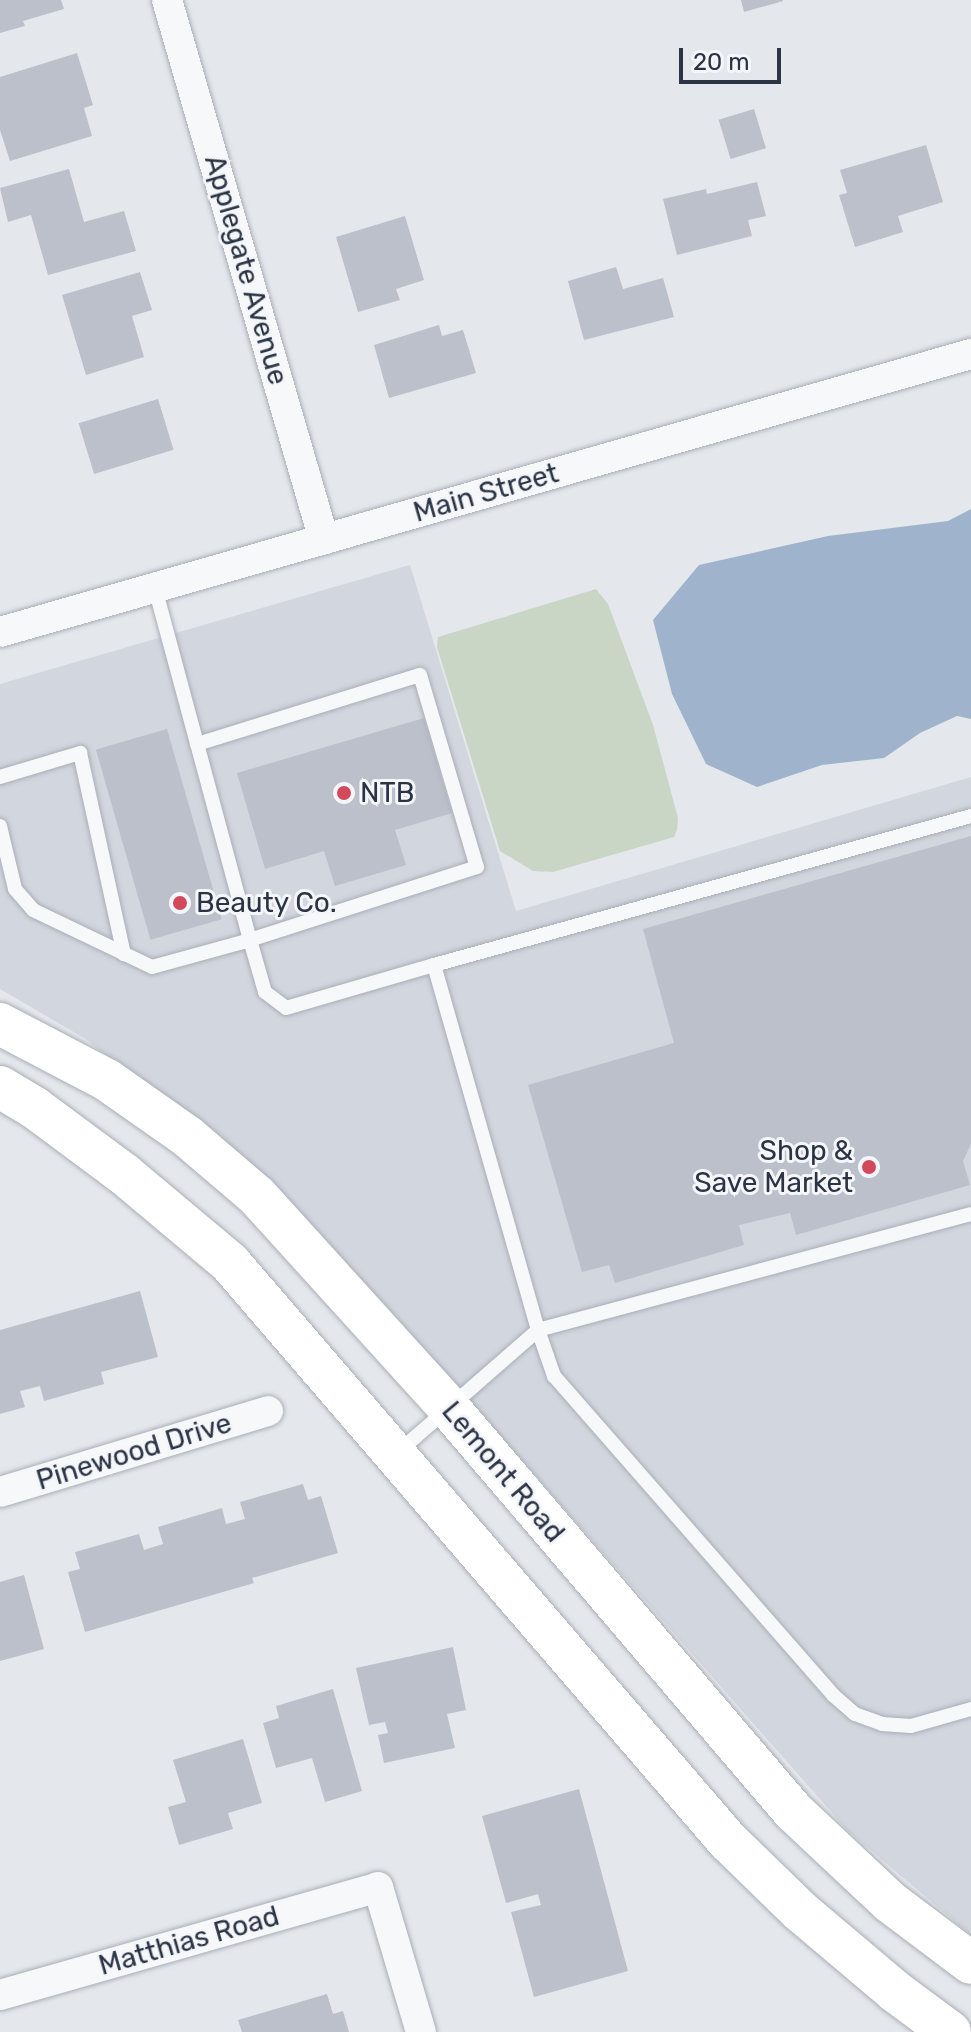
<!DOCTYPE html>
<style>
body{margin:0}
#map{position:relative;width:971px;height:2032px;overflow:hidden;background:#e4e7ec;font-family:Rubik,sans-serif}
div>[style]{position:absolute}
.built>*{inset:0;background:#d2d6de}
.green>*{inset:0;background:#c9d6c5}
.water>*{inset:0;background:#9fb4cc}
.building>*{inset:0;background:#bbc0ca;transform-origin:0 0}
.roads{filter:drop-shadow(0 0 2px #a9aeb7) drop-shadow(0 0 2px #a9aeb7)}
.service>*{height:14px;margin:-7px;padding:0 7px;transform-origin:7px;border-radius:7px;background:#f7f8fa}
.minor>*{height:30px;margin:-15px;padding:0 15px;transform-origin:15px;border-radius:15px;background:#f7f8fa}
.secondary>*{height:42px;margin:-21px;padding:0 21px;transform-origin:21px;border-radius:21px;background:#fff}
.dots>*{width:22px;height:22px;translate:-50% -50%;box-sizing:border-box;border:4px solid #f4f6f9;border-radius:50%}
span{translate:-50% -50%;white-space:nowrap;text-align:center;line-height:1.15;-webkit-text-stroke:6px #f4f6f9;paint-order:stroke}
.street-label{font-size:28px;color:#2b3445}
.poi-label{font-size:28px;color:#2b3445}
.left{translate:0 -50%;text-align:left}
.right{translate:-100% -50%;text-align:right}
.scale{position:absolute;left:679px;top:48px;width:102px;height:36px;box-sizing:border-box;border:4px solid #2b3445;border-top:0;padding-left:10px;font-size:24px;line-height:28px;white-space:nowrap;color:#2b3445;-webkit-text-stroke:6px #f4f6f9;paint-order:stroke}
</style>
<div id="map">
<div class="built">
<i style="clip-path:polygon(410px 565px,516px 911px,971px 777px,971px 1935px,848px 1831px,385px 1305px,230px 1149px,84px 1038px,0 989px,0 684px)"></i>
</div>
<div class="green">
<i style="clip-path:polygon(596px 589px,608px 604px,653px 725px,678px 818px,677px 830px,674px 837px,553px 872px,533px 871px,500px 851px,437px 647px,438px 637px)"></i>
</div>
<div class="water">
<i style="clip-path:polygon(971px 509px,971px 719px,957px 716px,920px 733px,884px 758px,822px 765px,757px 787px,706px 764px,672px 694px,653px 620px,699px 565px,828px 536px,948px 521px)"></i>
</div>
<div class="building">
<i style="clip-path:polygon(0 0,61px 0,64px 9px,23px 21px,25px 26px,0 33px)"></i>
<i style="clip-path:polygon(741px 0,783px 0,783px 1px,744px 12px)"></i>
<i style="clip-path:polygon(77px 53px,93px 105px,84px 108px,92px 136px,10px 161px,0 130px,0 77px)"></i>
<i style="left:754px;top:109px;width:41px;height:37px;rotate:73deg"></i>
<i style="clip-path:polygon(926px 145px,943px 202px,898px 216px,903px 232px,855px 247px,839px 195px,847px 193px,840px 170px)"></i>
<i style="clip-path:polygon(69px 169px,84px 222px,124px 211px,136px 251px,48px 275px,31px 215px,8px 222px,0 188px)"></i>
<i style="clip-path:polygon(757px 182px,766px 216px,748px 220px,752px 236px,677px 255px,663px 199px,706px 189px,707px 194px)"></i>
<i style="clip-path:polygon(405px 216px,424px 280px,396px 289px,400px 300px,358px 312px,336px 237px)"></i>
<i style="clip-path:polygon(616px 267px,623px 289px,663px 278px,674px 317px,584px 340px,568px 281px)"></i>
<i style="clip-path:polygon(140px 272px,152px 310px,132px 316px,144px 357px,86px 375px,62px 295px)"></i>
<i style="clip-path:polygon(439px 325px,442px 336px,463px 330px,476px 373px,389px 398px,374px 345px)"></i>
<i style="left:158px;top:399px;width:53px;height:83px;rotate:73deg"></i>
<i style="clip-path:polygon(424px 718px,452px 813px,395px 830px,406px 865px,335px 886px,324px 851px,265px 869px,237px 773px)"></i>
<i style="left:167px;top:729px;width:198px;height:74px;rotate:74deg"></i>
<i style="clip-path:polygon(971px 836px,971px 1144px,963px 1161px,970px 1185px,796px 1235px,790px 1213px,739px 1225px,744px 1245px,615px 1283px,609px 1265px,582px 1272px,528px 1085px,674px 1043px,643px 929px)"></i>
<i style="clip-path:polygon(140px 1291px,158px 1357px,101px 1372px,104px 1384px,44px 1401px,40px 1386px,20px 1391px,25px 1407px,0 1414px,0 1330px)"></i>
<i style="clip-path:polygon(303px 1484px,308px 1500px,321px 1496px,338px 1553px,252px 1578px,254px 1583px,85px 1632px,68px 1572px,80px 1569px,75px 1552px,139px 1534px,144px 1550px,163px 1544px,158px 1527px,222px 1508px,226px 1524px,245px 1519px,240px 1502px)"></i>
<i style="clip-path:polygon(24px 1575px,44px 1649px,0 1661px,0 1582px)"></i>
<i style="clip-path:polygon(453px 1647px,466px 1710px,447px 1714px,455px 1748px,384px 1763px,378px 1735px,388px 1733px,385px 1722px,369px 1725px,356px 1668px)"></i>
<i style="clip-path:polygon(333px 1689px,362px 1791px,325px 1802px,312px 1758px,276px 1768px,263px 1723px,279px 1718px,276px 1706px)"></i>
<i style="clip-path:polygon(243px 1739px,262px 1803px,228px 1813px,233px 1829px,179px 1845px,168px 1807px,186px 1802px,173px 1760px)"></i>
<i style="clip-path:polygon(579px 1789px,628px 1971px,534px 1997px,511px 1912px,541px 1905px,538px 1894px,506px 1903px,482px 1816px)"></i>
<i style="clip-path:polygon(327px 1994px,333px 2014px,343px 2011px,349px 2032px,242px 2032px,238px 2020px)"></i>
</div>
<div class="roads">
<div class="service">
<i style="left:197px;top:744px;width:233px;rotate:-17.2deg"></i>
<i style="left:420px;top:675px;width:200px;rotate:73.5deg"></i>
<i style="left:477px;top:867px;width:238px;rotate:162.2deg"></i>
<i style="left:250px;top:940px;width:54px;rotate:73.9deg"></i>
<i style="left:265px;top:992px;width:26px;rotate:37deg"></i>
<i style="left:286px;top:1008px;width:154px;rotate:-16.2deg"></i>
<i style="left:0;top:777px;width:84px;rotate:-16.7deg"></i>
<i style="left:80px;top:753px;width:206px;rotate:77.7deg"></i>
<i style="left:971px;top:816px;width:557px;rotate:164.49deg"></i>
<i style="left:434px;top:965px;width:380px;rotate:74.1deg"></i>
<i style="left:538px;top:1330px;width:49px;rotate:70.8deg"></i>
<i style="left:554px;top:1376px;width:424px;rotate:48.8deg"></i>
<i style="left:833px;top:1695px;width:29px;rotate:41deg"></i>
<i style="left:855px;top:1714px;width:29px;rotate:20deg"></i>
<i style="left:882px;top:1724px;width:29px;rotate:4deg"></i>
<i style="left:911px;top:1726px;width:62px;rotate:-15.8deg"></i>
<i style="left:0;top:826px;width:65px;rotate:76.6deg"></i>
<i style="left:15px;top:889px;width:28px;rotate:49deg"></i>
<i style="left:33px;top:910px;width:132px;rotate:25.6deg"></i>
<i style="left:152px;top:967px;width:102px;rotate:-15.4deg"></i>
<i style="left:250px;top:940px;width:365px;rotate:-105.1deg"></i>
<i style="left:397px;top:1453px;width:187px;rotate:-41.1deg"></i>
<i style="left:538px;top:1330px;width:448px;rotate:-15deg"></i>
</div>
<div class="minor">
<i style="left:167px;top:0;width:562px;rotate:73.79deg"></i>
<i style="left:0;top:632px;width:1010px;rotate:-15.98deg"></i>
<i style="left:0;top:1492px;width:280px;rotate:-16.8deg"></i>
<i style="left:0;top:1995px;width:393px;rotate:-15.9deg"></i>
<i style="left:378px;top:1887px;width:151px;rotate:73.5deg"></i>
</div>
<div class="secondary">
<i style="left:0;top:1024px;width:121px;rotate:27.6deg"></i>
<i style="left:107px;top:1080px;width:99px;rotate:35.1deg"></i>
<i style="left:188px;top:1137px;width:91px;rotate:40.5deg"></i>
<i style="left:257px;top:1196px;width:285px;rotate:47.8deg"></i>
<i style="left:448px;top:1407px;width:531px;rotate:49.5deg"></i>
<i style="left:793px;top:1811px;width:133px;rotate:43.2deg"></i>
<i style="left:890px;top:1902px;width:101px;rotate:37deg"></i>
<i style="left:0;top:1087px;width:41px;rotate:31deg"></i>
<i style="left:35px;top:1108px;width:111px;rotate:36.6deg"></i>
<i style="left:124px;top:1174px;width:138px;rotate:40deg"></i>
<i style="left:230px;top:1263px;width:762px;rotate:49.26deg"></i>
<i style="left:727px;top:1840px;width:102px;rotate:44.2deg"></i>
<i style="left:800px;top:1911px;width:126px;rotate:40.2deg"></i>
<i style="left:896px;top:1992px;width:67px;rotate:36.5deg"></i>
</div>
</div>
<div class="dots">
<i style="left:344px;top:793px;background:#d1495b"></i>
<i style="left:180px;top:903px;background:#d1495b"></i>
<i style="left:869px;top:1167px;background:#d1495b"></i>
</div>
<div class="street-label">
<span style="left:246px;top:270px;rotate:74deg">Applegate Avenue</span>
<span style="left:486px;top:493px;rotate:-16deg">Main Street</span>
<span style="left:134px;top:1452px;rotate:-17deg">Pinewood Drive</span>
<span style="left:503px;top:1472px;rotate:50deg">Lemont Road</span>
<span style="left:189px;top:1941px;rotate:-16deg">Matthias Road</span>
</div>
<div class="poi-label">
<span class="left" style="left:360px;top:793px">NTB</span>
<span class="left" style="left:196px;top:903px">Beauty Co.</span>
<span class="right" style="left:853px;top:1167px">Shop &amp;<br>Save Market</span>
</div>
<div class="scale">20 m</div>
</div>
